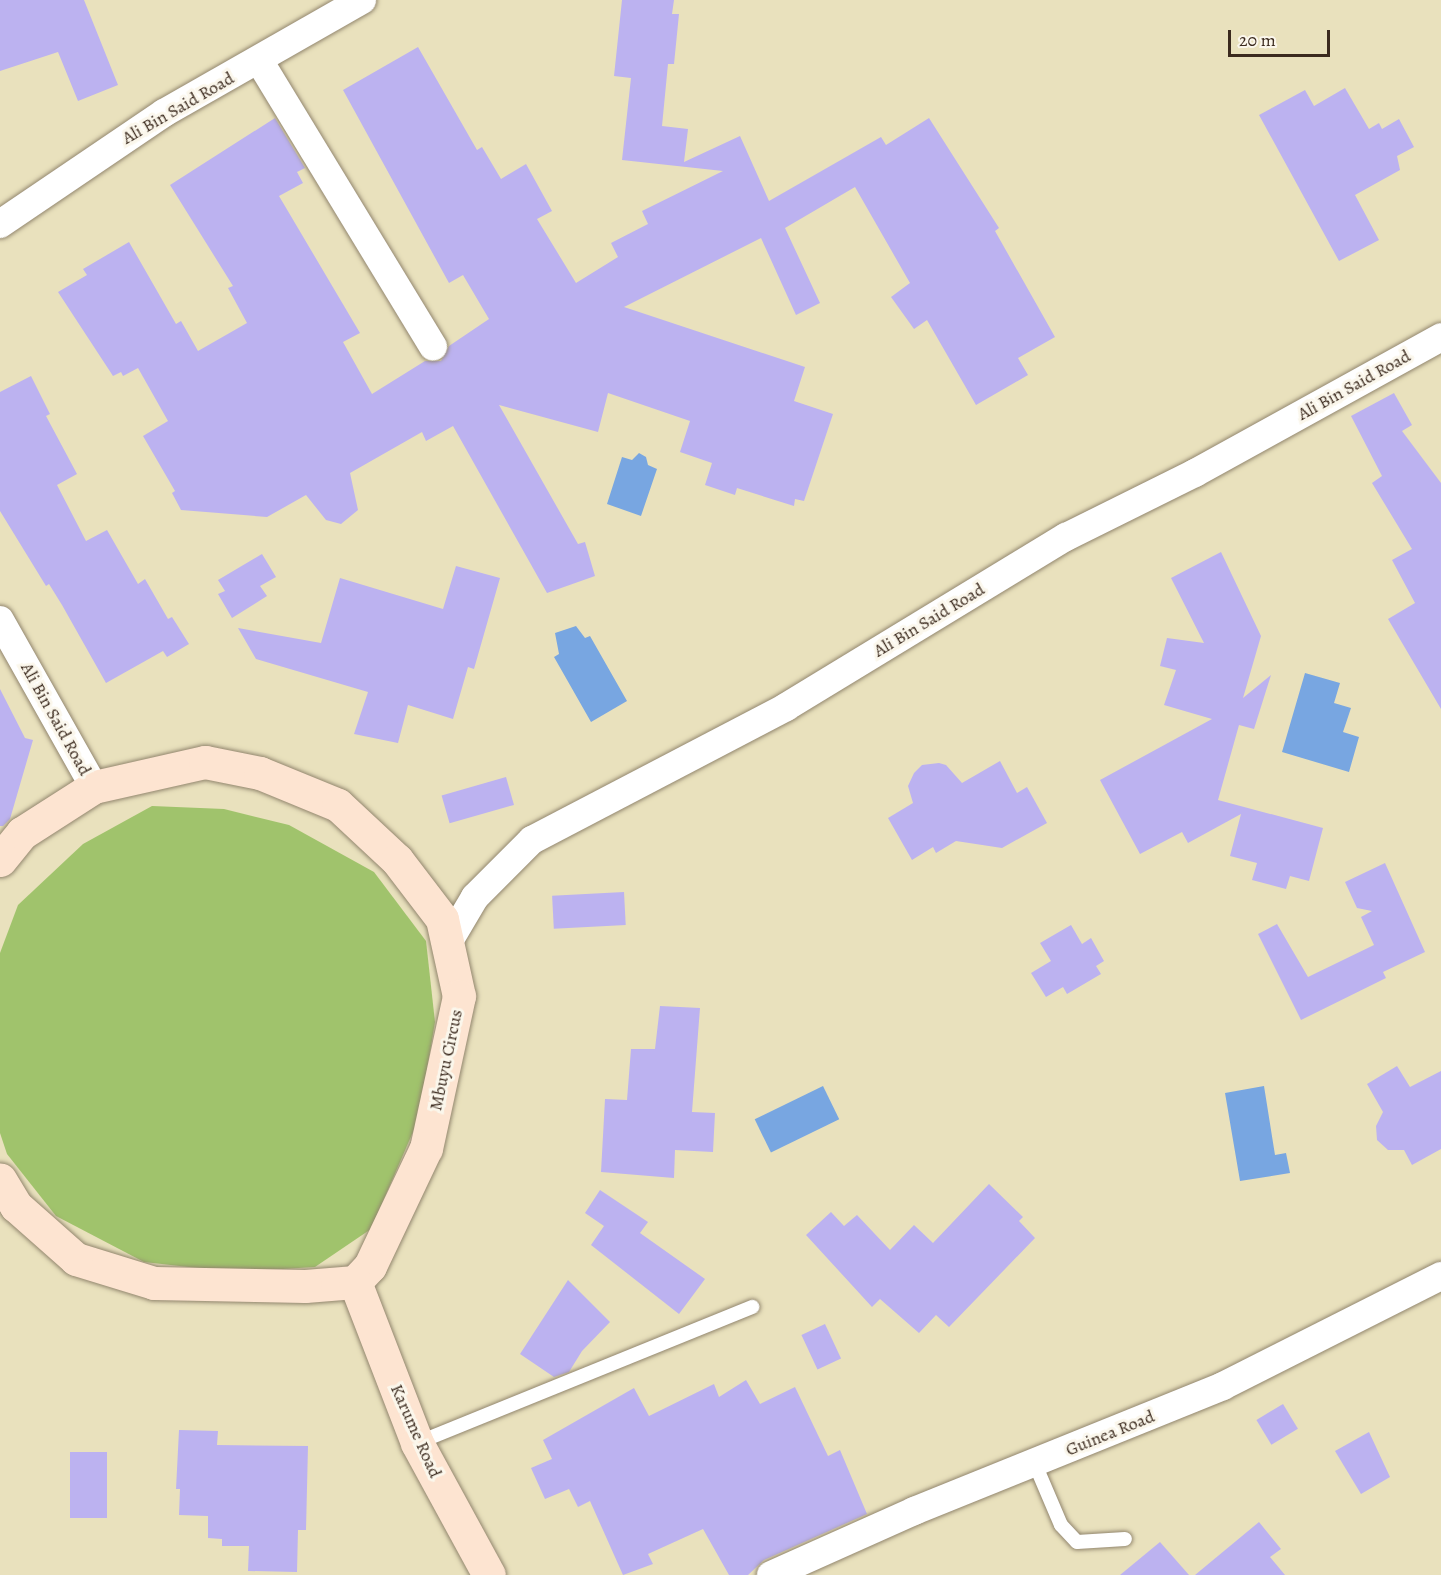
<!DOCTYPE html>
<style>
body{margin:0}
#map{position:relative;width:1441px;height:1575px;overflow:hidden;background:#e9e1bd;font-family:Alegreya,serif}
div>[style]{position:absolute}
.green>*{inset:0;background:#a0c36c}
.water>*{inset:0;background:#78a6e1;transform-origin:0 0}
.building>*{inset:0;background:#bcb2f0;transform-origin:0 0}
.roads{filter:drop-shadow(0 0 2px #92866e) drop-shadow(0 0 2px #92866e)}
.lane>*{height:14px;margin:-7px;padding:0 7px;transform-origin:7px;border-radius:7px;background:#fff}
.street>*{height:28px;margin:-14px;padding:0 14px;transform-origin:14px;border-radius:14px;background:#fff}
.secondary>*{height:33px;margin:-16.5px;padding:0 16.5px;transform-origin:16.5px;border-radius:16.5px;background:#fde4d1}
span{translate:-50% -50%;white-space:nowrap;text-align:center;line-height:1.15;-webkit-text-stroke:6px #fbf7ec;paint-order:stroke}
.street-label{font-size:18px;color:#3b2a1e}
.scale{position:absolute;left:1228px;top:30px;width:102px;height:27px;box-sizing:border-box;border:3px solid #3b2a1e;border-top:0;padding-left:8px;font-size:18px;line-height:21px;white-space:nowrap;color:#3b2a1e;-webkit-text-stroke:4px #fbf7ec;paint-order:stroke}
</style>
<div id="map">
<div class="green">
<i style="clip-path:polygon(152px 806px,224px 809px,289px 825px,374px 872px,426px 941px,435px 1022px,419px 1118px,371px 1229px,315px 1267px,233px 1272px,144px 1262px,56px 1216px,7px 1154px,0 1133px,0 953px,18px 905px,83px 844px)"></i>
</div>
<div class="water">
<i style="clip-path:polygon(639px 453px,646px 457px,648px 465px,657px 469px,641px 516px,607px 504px,622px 457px,632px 460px)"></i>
<i style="clip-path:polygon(576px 626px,585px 638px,590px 636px,627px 701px,591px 722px,554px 657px,559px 654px,555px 633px)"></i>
<i style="clip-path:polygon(1305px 673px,1340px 683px,1334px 703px,1351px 708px,1343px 732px,1359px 737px,1349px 772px,1282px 752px)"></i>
<i style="left:823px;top:1086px;width:37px;height:76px;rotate:64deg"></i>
<i style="clip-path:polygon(1264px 1086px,1275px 1155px,1286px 1153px,1290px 1173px,1240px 1181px,1225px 1093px)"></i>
</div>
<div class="building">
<i style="clip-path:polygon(0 0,84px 0,118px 85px,78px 101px,58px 52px,0 71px)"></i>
<i style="clip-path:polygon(622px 0,674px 0,672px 14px,679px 14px,674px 64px,668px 64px,662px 126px,688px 129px,684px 162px,740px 136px,769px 201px,881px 137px,886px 145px,929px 118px,999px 228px,995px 231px,1055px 337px,1018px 358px,1028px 375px,976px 405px,927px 320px,914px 329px,891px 297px,910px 283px,855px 187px,785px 228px,820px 303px,796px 315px,761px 238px,624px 307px,805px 367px,794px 401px,833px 414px,804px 501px,795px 499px,794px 506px,737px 488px,735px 495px,705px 485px,712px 463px,680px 452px,690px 421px,608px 393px,598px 432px,499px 405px,578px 544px,585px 542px,595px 576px,547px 593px,453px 426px,426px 441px,422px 432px,350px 473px,358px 510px,341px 524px,326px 520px,306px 495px,267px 517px,181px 510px,172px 493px,175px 491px,143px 436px,168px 421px,138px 368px,123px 376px,121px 372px,113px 376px,58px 292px,87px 275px,83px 269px,129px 242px,176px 324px,181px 321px,198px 351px,247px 323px,228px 288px,233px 286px,170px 185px,275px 118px,305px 168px,297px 172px,303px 183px,279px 196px,360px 333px,343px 342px,372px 394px,425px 361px,441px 361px,449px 346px,489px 319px,463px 275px,449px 283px,343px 90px,418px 47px,477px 150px,482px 147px,501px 179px,526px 164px,552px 211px,537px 219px,576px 283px,618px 257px,611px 243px,648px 224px,642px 211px,723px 171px,622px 160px,631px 78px,614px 76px)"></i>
<i style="clip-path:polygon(1345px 88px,1369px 129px,1379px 123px,1382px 129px,1399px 119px,1414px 147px,1397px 156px,1400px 170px,1355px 195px,1379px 240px,1339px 261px,1259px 115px,1305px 90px,1314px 106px)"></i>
<i style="clip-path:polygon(31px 376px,50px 414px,46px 416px,77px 474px,57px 485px,86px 541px,107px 530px,138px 584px,145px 579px,168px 619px,172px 617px,189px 644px,167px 657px,163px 651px,106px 683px,62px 605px,49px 584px,46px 586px,0 511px,0 392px)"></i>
<i style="clip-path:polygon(1394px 393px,1412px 425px,1402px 431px,1441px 483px,1441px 709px,1388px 619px,1415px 603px,1392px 560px,1412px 549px,1372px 483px,1382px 476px,1351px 416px)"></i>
<i style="clip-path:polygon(1221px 552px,1261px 636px,1243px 698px,1271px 675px,1254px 729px,1239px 725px,1218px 800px,1323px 828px,1309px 881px,1290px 876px,1286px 889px,1252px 880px,1257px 863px,1230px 856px,1241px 814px,1188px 843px,1182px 832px,1140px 854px,1100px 780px,1212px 719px,1164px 705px,1176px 670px,1160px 666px,1167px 638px,1204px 643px,1171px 578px)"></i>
<i style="clip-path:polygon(262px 554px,276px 577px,260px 586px,267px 596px,232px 618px,218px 594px,225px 591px,218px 580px)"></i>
<i style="clip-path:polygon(456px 566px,500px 578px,474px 669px,468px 667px,453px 719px,408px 705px,398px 743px,354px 734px,368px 692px,256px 659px,238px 628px,321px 643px,340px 578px,443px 609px)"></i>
<i style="clip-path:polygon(0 689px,25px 738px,33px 740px,10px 819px,3px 826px,0 826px)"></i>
<i style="clip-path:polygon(1000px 761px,1017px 793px,1027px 787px,1047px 823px,1002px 848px,956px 841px,936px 853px,933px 847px,912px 860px,888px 818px,913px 803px,908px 786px,914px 773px,922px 765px,939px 763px,946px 765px,962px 783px)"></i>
<i style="left:506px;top:777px;width:29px;height:67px;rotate:74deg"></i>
<i style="clip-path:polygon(1385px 863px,1425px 952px,1383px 972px,1386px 978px,1301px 1020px,1258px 934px,1277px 924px,1308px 977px,1374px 945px,1361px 917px,1372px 911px,1357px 908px,1345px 882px)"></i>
<i style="left:624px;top:892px;width:33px;height:72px;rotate:87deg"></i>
<i style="clip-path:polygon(1071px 925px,1082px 944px,1091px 938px,1104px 961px,1096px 966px,1101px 974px,1067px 994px,1063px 987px,1046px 997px,1031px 973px,1051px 961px,1040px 943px)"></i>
<i style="clip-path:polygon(660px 1006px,700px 1008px,692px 1112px,715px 1113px,713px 1152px,675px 1150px,674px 1178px,601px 1172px,605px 1099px,627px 1100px,631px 1049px,655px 1049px)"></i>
<i style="clip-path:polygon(1397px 1066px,1410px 1087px,1441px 1071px,1441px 1149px,1412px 1165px,1404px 1150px,1388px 1150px,1377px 1140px,1376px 1126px,1383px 1112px,1367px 1084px)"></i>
<i style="clip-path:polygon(989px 1184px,1023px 1217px,1019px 1221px,1035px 1238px,949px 1327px,936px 1315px,919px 1333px,880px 1299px,872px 1307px,806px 1235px,831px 1212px,844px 1226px,857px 1215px,890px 1250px,914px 1225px,933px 1243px)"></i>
<i style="clip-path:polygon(600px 1190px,648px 1222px,640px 1233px,705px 1279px,679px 1314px,591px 1245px,604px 1226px,585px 1213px)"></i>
<i style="clip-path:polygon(568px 1280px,610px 1322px,582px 1351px,569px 1372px,554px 1377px,520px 1354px)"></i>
<i style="left:825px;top:1324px;width:38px;height:26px;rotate:65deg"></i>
<i style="clip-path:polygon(746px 1380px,760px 1404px,795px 1387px,828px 1456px,840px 1450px,867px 1514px,764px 1560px,748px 1575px,729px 1575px,703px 1529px,648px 1554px,653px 1564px,623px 1575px,590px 1501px,578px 1507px,569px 1489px,545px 1499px,531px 1468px,552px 1459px,543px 1440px,634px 1388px,649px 1416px,714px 1384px,719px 1397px)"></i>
<i style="left:1283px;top:1404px;width:29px;height:31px;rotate:59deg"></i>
<i style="clip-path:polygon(179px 1430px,218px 1431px,217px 1445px,308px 1446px,306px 1530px,298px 1530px,297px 1572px,248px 1571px,249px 1546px,222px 1546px,222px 1539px,208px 1538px,208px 1516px,179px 1515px,180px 1489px,176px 1489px)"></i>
<i style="clip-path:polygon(1369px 1432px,1390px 1477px,1361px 1494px,1335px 1451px)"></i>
<i style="left:70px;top:1452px;width:37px;height:66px"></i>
<i style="clip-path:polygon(1259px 1522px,1281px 1549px,1270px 1557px,1285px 1575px,1195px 1575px)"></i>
<i style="clip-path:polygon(1160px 1542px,1189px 1575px,1120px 1575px)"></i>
</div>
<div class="roads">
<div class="lane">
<i style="left:417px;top:1443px;width:362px;rotate:-22.1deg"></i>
<i style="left:1035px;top:1464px;width:66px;rotate:66.9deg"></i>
<i style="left:1061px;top:1525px;width:23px;rotate:47deg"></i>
<i style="left:1077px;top:1542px;width:48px;rotate:-3.6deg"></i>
</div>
<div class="street">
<i style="left:260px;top:62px;width:333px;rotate:58.7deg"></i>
<i style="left:0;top:224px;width:198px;rotate:-34.1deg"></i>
<i style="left:164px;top:113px;width:228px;rotate:-29.7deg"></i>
<i style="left:0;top:620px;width:192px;rotate:60.6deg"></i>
<i style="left:449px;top:941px;width:51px;rotate:-59.4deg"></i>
<i style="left:475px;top:897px;width:81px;rotate:-45deg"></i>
<i style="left:532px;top:840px;width:287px;rotate:-27.6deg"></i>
<i style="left:786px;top:707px;width:328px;rotate:-31.3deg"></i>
<i style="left:1066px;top:537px;width:144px;rotate:-26.4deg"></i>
<i style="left:1195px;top:473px;width:281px;rotate:-28.9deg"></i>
<i style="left:771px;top:1575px;width:157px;rotate:-24.1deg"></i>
<i style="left:914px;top:1511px;width:333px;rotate:-22deg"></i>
<i style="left:1223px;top:1386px;width:244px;rotate:-26.8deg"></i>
</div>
<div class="secondary">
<i style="left:0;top:860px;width:35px;rotate:-51deg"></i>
<i style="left:22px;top:833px;width:85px;rotate:-32.6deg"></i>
<i style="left:94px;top:787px;width:114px;rotate:-12.7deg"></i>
<i style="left:205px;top:762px;width:56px;rotate:11.3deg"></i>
<i style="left:260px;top:773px;width:84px;rotate:22.3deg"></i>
<i style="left:338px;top:805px;width:81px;rotate:43deg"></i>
<i style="left:397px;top:860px;width:74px;rotate:52.7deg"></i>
<i style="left:442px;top:919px;width:79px;rotate:77.6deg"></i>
<i style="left:459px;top:996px;width:156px;rotate:102.2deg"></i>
<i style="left:426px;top:1148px;width:131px;rotate:115.4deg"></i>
<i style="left:370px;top:1266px;width:22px;rotate:133deg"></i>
<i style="left:355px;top:1282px;width:50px;rotate:175.4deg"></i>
<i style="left:305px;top:1286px;width:151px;rotate:-178.9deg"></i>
<i style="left:154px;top:1283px;width:82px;rotate:-162.9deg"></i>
<i style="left:76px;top:1259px;width:80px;rotate:-138.5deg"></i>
<i style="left:16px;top:1206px;width:31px;rotate:-121deg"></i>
<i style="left:355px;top:1282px;width:173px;rotate:68.9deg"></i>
<i style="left:417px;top:1443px;width:150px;rotate:61.4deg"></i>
</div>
</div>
<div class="street-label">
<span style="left:178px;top:108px;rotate:-30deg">Ali Bin Said Road</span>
<span style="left:1354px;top:385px;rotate:-29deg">Ali Bin Said Road</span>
<span style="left:929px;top:620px;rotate:-31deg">Ali Bin Said Road</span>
<span style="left:56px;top:719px;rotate:61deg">Ali Bin Said Road</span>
<span style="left:446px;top:1060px;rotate:-78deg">Mbuyu Circus</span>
<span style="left:416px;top:1431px;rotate:66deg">Karume Road</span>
<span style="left:1110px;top:1433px;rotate:-22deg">Guinea Road</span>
</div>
<div class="scale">20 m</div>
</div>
